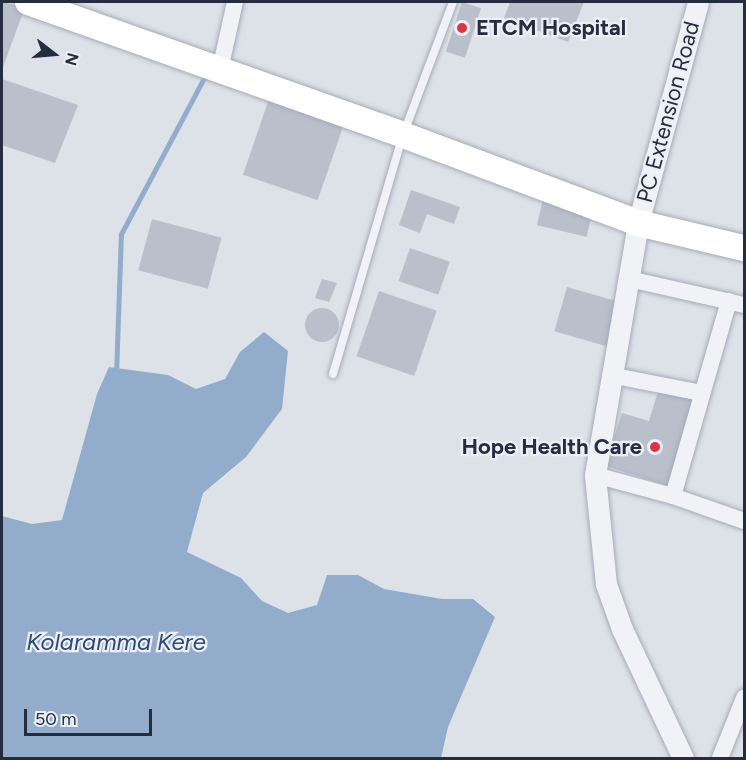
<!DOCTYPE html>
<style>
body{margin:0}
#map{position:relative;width:746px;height:760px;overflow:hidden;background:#dde1e8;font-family:Figtree,sans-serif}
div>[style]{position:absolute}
.water>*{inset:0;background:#94accc}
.stream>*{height:5px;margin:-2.5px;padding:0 2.5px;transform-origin:2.5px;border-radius:2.5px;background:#94accc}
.building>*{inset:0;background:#b9bfcb;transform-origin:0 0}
.round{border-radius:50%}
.roads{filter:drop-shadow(0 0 2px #a6abb6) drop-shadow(0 0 2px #a6abb6)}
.service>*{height:8px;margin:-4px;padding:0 4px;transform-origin:4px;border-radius:4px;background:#f0f2f6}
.minor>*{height:16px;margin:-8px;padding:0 8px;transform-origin:8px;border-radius:8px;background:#f0f2f6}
.tertiary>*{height:21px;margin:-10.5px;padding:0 10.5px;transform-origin:10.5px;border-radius:10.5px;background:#f0f2f6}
.primary>*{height:26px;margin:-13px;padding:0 13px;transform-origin:13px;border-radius:13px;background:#fff}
.dots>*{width:16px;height:16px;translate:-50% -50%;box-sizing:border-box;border:3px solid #ecf0f6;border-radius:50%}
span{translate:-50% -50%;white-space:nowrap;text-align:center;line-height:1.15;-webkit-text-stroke:4.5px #ecf0f6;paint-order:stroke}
.poi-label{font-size:22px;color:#252d40;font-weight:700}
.left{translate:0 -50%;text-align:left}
.right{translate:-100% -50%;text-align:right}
.street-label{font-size:22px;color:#252d40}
.water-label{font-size:24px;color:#2b4a77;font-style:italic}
.frame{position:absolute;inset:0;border:3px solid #252d40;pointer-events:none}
.north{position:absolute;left:24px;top:24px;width:60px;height:60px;-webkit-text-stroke:4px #ecf0f6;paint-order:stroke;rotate:106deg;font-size:16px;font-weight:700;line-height:24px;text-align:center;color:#252d40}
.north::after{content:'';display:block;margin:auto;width:21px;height:27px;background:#252d40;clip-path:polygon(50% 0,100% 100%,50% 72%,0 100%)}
.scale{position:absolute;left:24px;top:709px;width:128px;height:27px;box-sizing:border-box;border:3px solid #252d40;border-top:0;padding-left:8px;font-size:18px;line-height:21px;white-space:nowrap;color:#252d40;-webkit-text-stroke:4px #ecf0f6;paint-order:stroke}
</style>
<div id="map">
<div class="water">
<i style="clip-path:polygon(264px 332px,288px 351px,282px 409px,246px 457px,203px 493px,187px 552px,241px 578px,262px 601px,288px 613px,317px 605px,327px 575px,358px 575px,384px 589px,442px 599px,473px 599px,495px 617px,448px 727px,441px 758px,2px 758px,2px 516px,32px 524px,62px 520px,97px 394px,109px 367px,168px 375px,196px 389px,225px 379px,240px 352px)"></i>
</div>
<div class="stream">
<i style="left:116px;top:375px;width:141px;rotate:-88deg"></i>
<i style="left:121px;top:234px;width:181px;rotate:-62deg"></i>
</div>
<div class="building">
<i style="clip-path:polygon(2px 2px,25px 7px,2px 70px)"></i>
<i style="left:462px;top:2px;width:20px;height:52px;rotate:18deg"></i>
<i style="clip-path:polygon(510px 2px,584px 2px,568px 42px,504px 18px)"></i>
<i style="clip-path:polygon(2px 79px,78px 105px,55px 163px,2px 145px)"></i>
<i style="left:269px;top:99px;width:79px;height:80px;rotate:19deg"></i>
<i style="clip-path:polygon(411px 190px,460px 207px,454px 224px,427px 214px,420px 233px,399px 225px)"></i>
<i style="left:543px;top:199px;width:51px;height:27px;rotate:13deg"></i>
<i style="left:152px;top:219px;width:72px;height:53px;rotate:15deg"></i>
<i style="left:410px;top:248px;width:42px;height:35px;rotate:19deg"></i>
<i style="clip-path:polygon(322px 279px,337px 283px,329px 302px,315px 298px)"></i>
<i style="left:567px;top:287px;width:58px;height:46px;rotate:16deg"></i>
<i style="left:379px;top:291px;width:61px;height:69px;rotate:19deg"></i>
<i class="round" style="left:305px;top:308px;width:34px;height:34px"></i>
<i style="clip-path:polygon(659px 388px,695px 400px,669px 486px,605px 466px,622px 413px,649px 421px)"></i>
</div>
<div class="roads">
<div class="service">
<i style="left:333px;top:374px;width:249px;rotate:-73.7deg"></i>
<i style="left:403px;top:135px;width:142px;rotate:-69.4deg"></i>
</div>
<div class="minor">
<i style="left:220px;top:70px;width:70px;rotate:-77.6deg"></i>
<i style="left:629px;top:279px;width:118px;rotate:12.7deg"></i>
<i style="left:610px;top:375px;width:94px;rotate:11.1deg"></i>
<i style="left:595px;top:475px;width:81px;rotate:15.1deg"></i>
<i style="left:673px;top:496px;width:75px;rotate:19.4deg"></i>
<i style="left:673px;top:496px;width:203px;rotate:-74deg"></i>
<i style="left:720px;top:758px;width:65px;rotate:-68.2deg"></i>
</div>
<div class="tertiary">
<i style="left:683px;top:758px;width:143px;rotate:-115.3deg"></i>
<i style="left:622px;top:629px;width:48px;rotate:-109.6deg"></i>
<i style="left:606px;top:584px;width:110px;rotate:-95.8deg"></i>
<i style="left:595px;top:475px;width:256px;rotate:-80.3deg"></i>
<i style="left:638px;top:223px;width:229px;rotate:-74.8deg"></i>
</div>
<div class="primary">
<i style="left:28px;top:2px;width:398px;rotate:19.5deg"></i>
<i style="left:403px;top:135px;width:251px;rotate:20.5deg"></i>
<i style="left:638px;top:223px;width:109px;rotate:13.3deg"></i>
</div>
</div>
<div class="dots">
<i style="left:462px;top:28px;background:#da3445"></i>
<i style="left:655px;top:447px;background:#da3445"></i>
</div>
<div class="poi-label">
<span class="left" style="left:476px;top:28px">ETCM Hospital</span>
<span class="right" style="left:642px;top:447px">Hope Health Care</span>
</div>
<div class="street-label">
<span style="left:668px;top:112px;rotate:-75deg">PC Extension Road</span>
</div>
<div class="water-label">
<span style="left:116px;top:642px">Kolaramma Kere</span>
</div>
<div class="frame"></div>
<div class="north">N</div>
<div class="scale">50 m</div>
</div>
